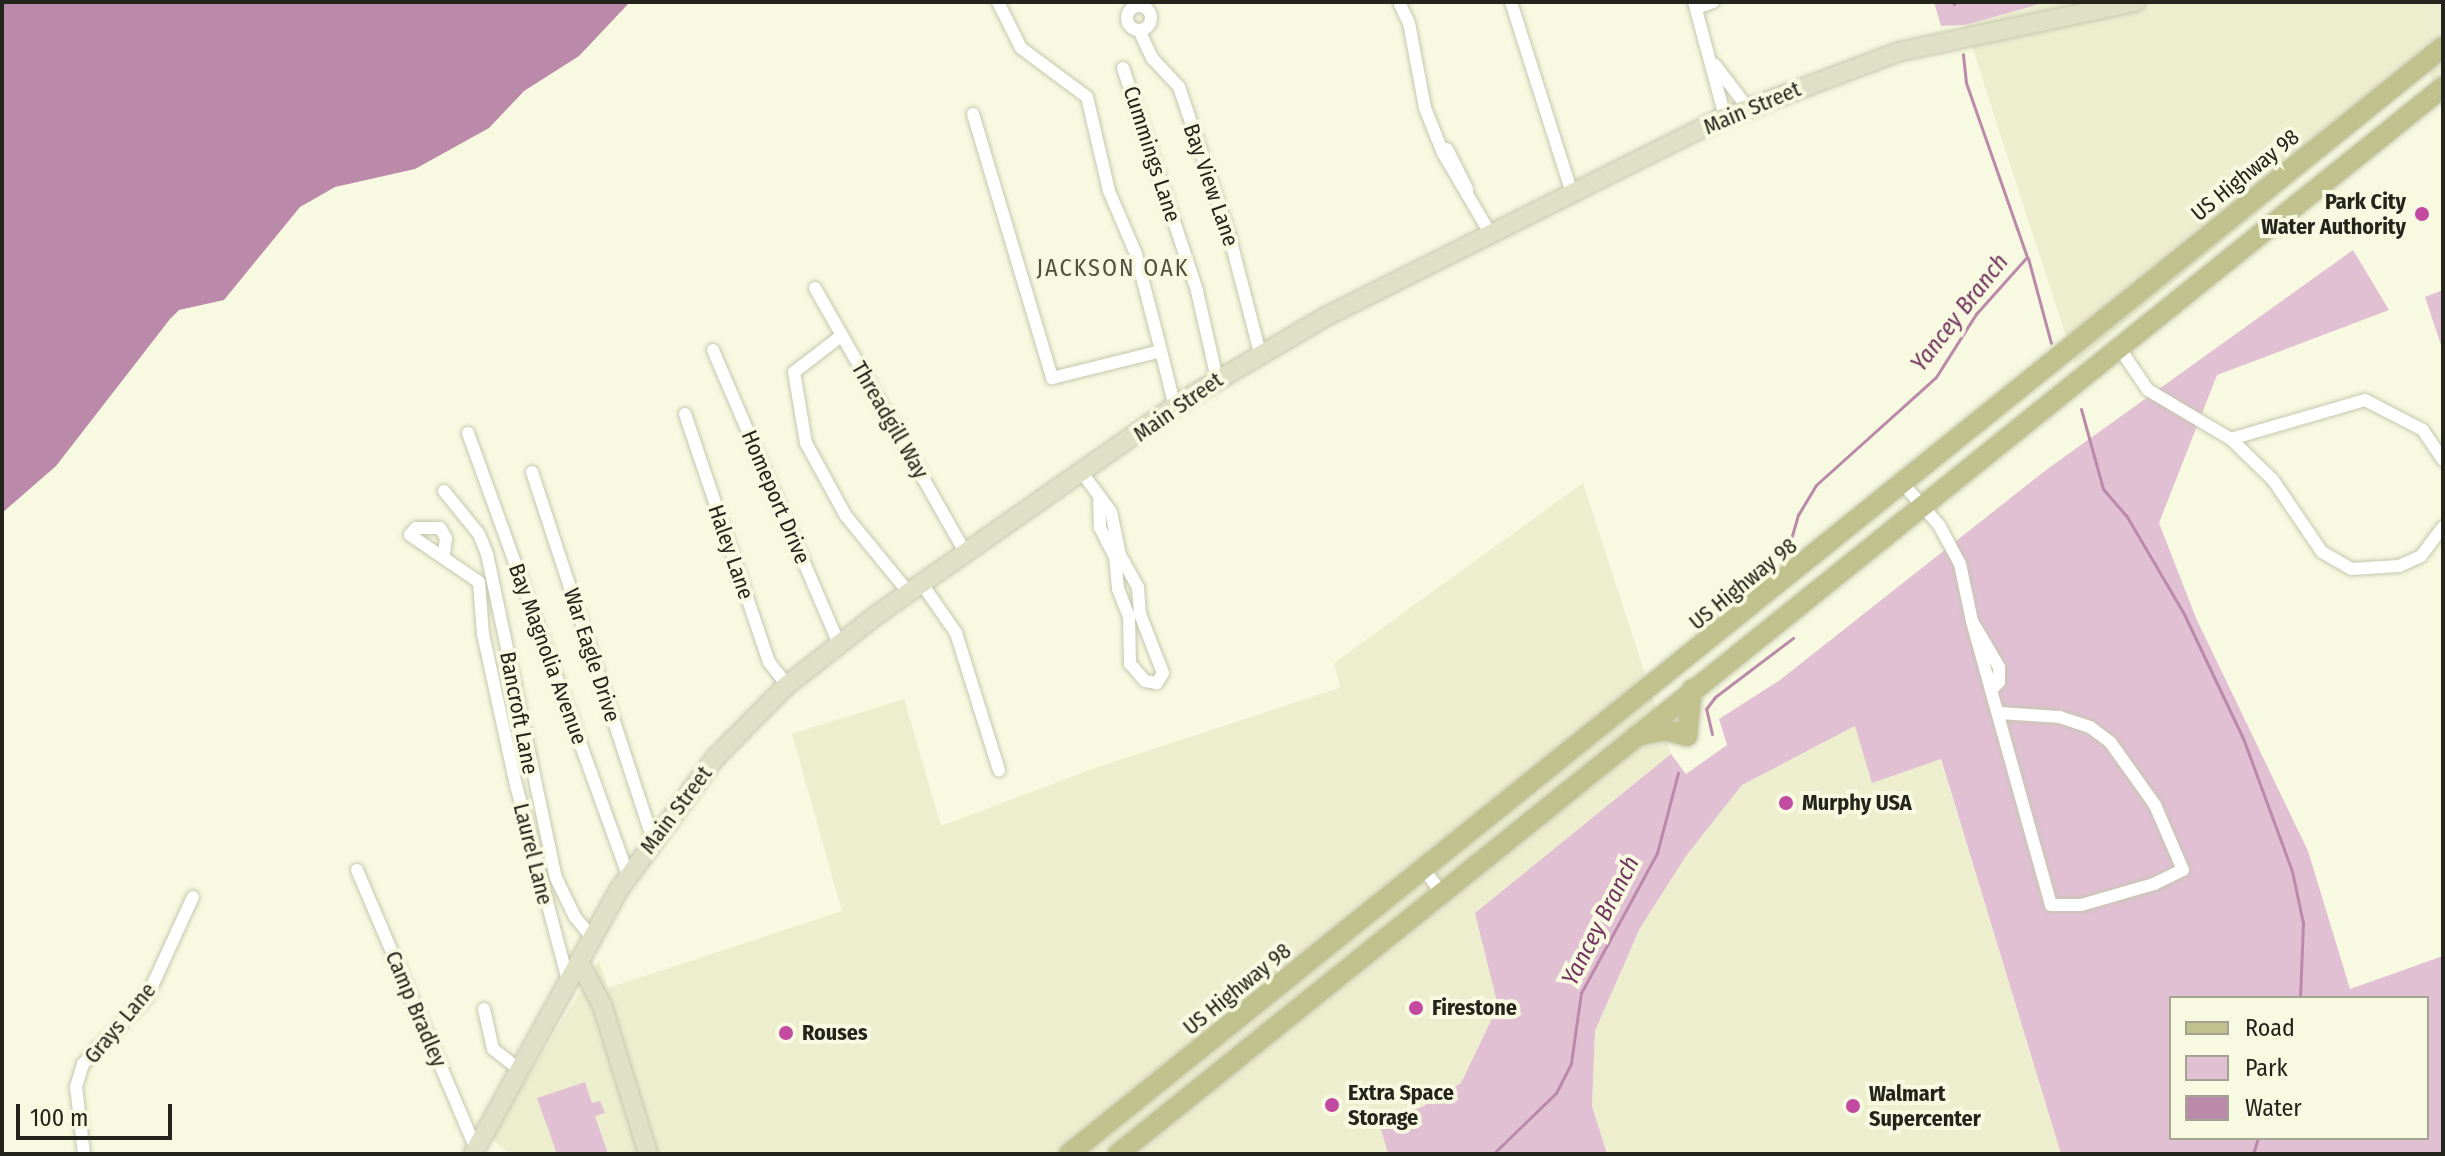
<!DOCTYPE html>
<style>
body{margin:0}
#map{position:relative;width:2445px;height:1156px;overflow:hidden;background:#f7f9e0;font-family:"Fira Sans Condensed",sans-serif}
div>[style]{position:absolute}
.built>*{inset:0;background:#eceece}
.green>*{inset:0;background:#e1c0d4}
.water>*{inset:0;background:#bb89a9}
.stream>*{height:3px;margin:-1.5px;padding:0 1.5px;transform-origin:1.5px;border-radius:1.5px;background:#bb89a9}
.roads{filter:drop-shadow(0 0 2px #c6c7af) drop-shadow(0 0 2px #c6c7af)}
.street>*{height:12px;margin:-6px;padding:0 6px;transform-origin:6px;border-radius:6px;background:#fff}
.street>.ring{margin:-6px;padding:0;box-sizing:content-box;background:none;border:12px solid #fff;border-radius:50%}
.secondary>*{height:18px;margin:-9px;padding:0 9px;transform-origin:9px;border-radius:9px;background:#e0e0c7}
.primary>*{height:20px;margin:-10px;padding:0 10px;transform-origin:10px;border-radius:10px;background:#c1c18e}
.dots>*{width:22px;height:22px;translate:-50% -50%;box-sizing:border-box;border:4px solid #f7f9e0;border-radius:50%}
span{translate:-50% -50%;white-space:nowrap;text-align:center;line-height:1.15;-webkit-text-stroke:8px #f7f9e0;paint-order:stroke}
.street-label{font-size:22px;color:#23241b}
.poi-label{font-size:22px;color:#23241b;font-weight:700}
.right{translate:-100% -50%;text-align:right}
.left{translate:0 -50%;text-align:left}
.neighbourhood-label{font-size:24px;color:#51523e;letter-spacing:2px}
.water-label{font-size:24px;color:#733560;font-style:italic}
.frame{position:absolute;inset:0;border:4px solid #23241b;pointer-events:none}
.legend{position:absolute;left:2169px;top:996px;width:260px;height:144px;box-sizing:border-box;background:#f7f9e0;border:2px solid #a2a491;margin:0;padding:10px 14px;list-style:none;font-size:24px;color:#23241b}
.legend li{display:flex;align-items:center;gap:16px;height:40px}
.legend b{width:40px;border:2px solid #a2a491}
.scale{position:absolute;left:16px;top:1104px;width:156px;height:36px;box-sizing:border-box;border:4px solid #23241b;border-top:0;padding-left:10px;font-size:24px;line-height:28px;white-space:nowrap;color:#23241b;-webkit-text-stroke:6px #f7f9e0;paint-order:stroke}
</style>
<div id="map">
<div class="built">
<i style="clip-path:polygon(2047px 2px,2443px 2px,2443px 112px,2429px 71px,2075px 364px,1965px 25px)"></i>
<i style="clip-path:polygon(1583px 483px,1671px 754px,1476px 913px,1498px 1006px,1461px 1083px,1422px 1107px,1378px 1119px,1388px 1154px,510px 1154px,490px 1138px,599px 961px,608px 988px,842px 911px,792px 734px,904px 699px,941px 826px,1095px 768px,1340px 688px,1334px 663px)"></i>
<i style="clip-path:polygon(1856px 726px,1940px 758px,2061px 1154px,1607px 1154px,1592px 1106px,1595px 1031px,1640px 928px,1686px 856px,1742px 785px)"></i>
</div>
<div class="green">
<i style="clip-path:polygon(1934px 2px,2047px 2px,1965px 25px,1941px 26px)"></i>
<i style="clip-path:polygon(evenodd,2353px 250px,2389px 310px,2217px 375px,2159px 523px,2196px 618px,2308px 851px,2350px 989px,2443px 956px,2443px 1154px,2061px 1154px,1941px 759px,1872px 783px,1855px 726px,1742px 785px,1686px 856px,1640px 928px,1595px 1031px,1592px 1106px,1607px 1154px,1388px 1154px,1378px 1119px,1422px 1107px,1461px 1083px,1498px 1006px,1475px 913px,1671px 754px,1686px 774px,1727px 745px,1719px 719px,1780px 680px,2046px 470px,2353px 250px,2171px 998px,2427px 998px,2427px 1138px,2171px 1138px,2171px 998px)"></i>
<i style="clip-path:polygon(2443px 290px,2443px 351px,2425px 297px)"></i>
<i style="clip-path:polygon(585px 1082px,592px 1103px,600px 1101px,605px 1113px,595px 1116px,608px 1154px,557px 1154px,537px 1098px)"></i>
</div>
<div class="water">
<i style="clip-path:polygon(2px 2px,630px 2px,579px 56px,524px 91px,489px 128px,415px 169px,335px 187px,300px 207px,224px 300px,179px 310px,170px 319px,56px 466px,2px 513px)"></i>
</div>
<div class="stream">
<i style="left:1954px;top:2px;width:2px;rotate:90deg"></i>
<i style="left:2028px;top:258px;width:88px;rotate:74.9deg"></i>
<i style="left:2081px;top:409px;width:83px;rotate:74.6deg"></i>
<i style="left:2103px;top:489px;width:35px;rotate:49deg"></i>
<i style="left:2126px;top:515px;width:115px;rotate:59.6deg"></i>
<i style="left:2184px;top:614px;width:137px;rotate:64.6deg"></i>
<i style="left:2243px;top:738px;width:142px;rotate:69.8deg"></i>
<i style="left:2292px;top:871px;width:53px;rotate:78.1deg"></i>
<i style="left:2303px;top:923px;width:75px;rotate:92.3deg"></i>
<i style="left:1787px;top:553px;width:40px;rotate:-74deg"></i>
<i style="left:1798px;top:515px;width:35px;rotate:-59deg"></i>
<i style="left:1816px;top:485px;width:161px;rotate:-42deg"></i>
<i style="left:1936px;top:377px;width:75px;rotate:-57.6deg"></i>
<i style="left:1976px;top:314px;width:76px;rotate:-48.2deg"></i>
<i style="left:2027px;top:257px;width:184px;rotate:-109.3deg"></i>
<i style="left:1966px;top:83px;width:29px;rotate:-96deg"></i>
<i style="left:1712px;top:734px;width:26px;rotate:-103deg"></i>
<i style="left:1706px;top:709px;width:15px;rotate:-53deg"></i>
<i style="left:1715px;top:697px;width:98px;rotate:-37.1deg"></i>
<i style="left:1493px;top:1154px;width:88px;rotate:-44.1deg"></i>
<i style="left:1556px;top:1093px;width:34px;rotate:-63deg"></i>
<i style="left:1571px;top:1063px;width:71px;rotate:-81.9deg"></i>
<i style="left:1581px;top:993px;width:159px;rotate:-61.5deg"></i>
<i style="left:1657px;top:853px;width:83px;rotate:-75.3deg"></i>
<i style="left:2253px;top:1154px;width:17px;rotate:-73deg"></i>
</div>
<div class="roads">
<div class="street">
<i style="left:998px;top:2px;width:51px;rotate:63.4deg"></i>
<i style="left:1021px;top:48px;width:82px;rotate:36.6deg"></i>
<i style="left:1087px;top:97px;width:97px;rotate:76.8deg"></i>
<i style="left:1109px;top:191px;width:69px;rotate:66.8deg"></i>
<i style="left:1136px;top:254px;width:100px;rotate:75.5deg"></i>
<i style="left:1399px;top:2px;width:23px;rotate:65deg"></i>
<i style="left:1409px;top:23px;width:86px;rotate:79.3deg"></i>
<i style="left:1425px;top:108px;width:48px;rotate:68.2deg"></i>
<i style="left:1443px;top:153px;width:93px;rotate:59.6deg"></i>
<i style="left:1511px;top:2px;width:201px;rotate:72.3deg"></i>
<i style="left:1694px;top:2px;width:119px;rotate:74.9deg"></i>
<i class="ring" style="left:1127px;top:6px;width:12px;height:12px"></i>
<i style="left:1696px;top:8px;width:18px;rotate:-19deg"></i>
<i style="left:1139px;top:30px;width:31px;rotate:65deg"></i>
<i style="left:1152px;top:58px;width:40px;rotate:47deg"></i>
<i style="left:1179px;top:87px;width:155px;rotate:71.2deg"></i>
<i style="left:1229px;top:234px;width:123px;rotate:75.4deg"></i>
<i style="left:1715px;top:65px;width:54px;rotate:52.5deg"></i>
<i style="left:1123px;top:68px;width:235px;rotate:71.6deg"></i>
<i style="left:1197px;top:291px;width:90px;rotate:77.2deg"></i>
<i style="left:973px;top:114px;width:276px;rotate:73.3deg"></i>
<i style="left:1052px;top:378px;width:112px;rotate:-13.9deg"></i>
<i style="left:1161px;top:351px;width:58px;rotate:76deg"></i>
<i style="left:1447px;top:149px;width:45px;rotate:63.4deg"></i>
<i style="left:815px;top:288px;width:304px;rotate:60.4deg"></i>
<i style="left:841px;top:336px;width:59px;rotate:142.5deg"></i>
<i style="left:794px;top:372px;width:72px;rotate:80.4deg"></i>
<i style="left:806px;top:443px;width:83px;rotate:61.3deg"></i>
<i style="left:846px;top:516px;width:99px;rotate:50.7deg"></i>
<i style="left:2118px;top:346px;width:53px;rotate:55.7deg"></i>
<i style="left:2148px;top:390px;width:96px;rotate:30.6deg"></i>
<i style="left:713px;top:350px;width:320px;rotate:66.8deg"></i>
<i style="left:685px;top:414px;width:262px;rotate:71.3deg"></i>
<i style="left:769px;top:662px;width:29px;rotate:52deg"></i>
<i style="left:468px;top:433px;width:471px;rotate:70.1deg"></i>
<i style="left:2443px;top:460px;width:36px;rotate:-124deg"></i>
<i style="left:2423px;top:430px;width:65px;rotate:-152.7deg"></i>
<i style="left:2365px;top:400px;width:140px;rotate:163.8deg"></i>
<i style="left:2231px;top:439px;width:59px;rotate:44.3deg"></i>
<i style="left:2273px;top:480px;width:87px;rotate:55.8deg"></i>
<i style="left:2322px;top:552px;width:34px;rotate:30deg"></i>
<i style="left:2352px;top:569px;width:47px;rotate:-3.7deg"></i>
<i style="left:2399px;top:566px;width:24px;rotate:-24deg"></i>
<i style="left:2421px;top:556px;width:36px;rotate:-53deg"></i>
<i style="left:532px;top:472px;width:386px;rotate:71.8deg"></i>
<i style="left:1083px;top:474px;width:47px;rotate:53.6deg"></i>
<i style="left:1111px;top:512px;width:44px;rotate:78.2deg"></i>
<i style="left:1120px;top:555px;width:37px;rotate:61deg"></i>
<i style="left:1138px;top:587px;width:27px;rotate:86deg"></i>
<i style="left:1140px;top:614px;width:63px;rotate:68.7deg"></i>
<i style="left:1163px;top:673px;width:12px;rotate:121deg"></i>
<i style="left:1157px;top:683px;width:12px;rotate:-171deg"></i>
<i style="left:1145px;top:681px;width:23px;rotate:-131deg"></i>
<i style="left:1130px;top:664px;width:47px;rotate:-91.2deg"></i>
<i style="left:1129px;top:617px;width:30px;rotate:-111deg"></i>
<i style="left:1118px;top:589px;width:32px;rotate:-95deg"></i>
<i style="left:1115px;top:557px;width:34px;rotate:-117deg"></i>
<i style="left:1100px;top:527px;width:26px;rotate:-92deg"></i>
<i style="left:1904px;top:485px;width:53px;rotate:48.8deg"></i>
<i style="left:1939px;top:525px;width:44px;rotate:61.7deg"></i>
<i style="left:1960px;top:564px;width:58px;rotate:78.1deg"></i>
<i style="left:444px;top:491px;width:55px;rotate:50.9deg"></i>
<i style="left:479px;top:534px;width:22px;rotate:68deg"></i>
<i style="left:487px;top:554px;width:331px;rotate:78deg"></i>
<i style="left:556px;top:878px;width:43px;rotate:64deg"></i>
<i style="left:575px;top:917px;width:26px;rotate:50deg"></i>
<i style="left:444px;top:554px;width:16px;rotate:-83deg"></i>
<i style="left:446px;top:538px;width:12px;rotate:-121deg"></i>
<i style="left:440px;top:528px;width:24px;rotate:180deg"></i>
<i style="left:416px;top:528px;width:9px;rotate:131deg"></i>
<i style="left:410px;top:535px;width:83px;rotate:34.3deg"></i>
<i style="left:479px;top:582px;width:52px;rotate:85.6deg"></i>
<i style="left:483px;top:634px;width:155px;rotate:77.7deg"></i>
<i style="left:516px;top:785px;width:202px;rotate:75.1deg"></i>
<i style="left:922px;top:584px;width:60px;rotate:55.2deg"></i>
<i style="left:956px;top:633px;width:144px;rotate:72.6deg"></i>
<i style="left:1972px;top:621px;width:53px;rotate:59.6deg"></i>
<i style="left:1999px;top:667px;width:15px;rotate:90deg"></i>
<i style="left:1999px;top:682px;width:11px;rotate:135deg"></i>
<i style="left:1991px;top:690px;width:72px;rotate:-105.4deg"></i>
<i style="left:1991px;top:690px;width:223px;rotate:74.4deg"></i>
<i style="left:2051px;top:905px;width:30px"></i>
<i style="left:2081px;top:905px;width:76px;rotate:-16deg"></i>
<i style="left:2154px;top:884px;width:32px;rotate:-26deg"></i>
<i style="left:2183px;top:870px;width:71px;rotate:-113.3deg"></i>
<i style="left:2155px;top:805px;width:77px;rotate:-125.5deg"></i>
<i style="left:2110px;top:742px;width:25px;rotate:-143deg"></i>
<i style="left:2090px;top:727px;width:32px;rotate:-162deg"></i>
<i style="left:2060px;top:717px;width:62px;rotate:-176.3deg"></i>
<i style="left:357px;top:870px;width:303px;rotate:66.9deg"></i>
<i style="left:1424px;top:870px;width:31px;rotate:52deg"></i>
<i style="left:484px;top:1009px;width:41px;rotate:77.3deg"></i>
<i style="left:493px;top:1049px;width:33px;rotate:38deg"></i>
<i style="left:84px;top:1154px;width:67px;rotate:-96.8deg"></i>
<i style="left:76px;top:1087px;width:24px;rotate:-73deg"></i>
<i style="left:83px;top:1064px;width:93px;rotate:-46.3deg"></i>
<i style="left:147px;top:997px;width:110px;rotate:-65.3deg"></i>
</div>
<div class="secondary">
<i style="left:579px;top:962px;width:49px;rotate:61.9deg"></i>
<i style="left:602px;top:1005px;width:156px;rotate:72.8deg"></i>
<i style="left:473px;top:1154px;width:300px;rotate:-61.1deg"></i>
<i style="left:618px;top:891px;width:165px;rotate:-53.9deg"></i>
<i style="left:715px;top:758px;width:103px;rotate:-45.4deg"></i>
<i style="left:787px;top:685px;width:115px;rotate:-38deg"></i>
<i style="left:878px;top:614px;width:368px;rotate:-35deg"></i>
<i style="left:1179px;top:403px;width:169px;rotate:-30.5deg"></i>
<i style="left:1325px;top:317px;width:442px;rotate:-26.6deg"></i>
<i style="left:1720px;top:119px;width:190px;rotate:-20.6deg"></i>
<i style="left:1898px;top:52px;width:243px;rotate:-11.9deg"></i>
</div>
<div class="primary">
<i style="left:1636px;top:736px;width:30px;rotate:-12deg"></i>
<i style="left:1665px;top:730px;width:23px;rotate:15deg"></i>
<i style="left:1687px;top:736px;width:47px;rotate:-83.9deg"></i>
<i style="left:1069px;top:1154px;width:1764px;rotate:-38.86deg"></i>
<i style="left:1118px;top:1154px;width:1701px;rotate:-38.84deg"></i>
</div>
</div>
<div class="dots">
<i style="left:2422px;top:214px;background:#c24aa0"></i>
<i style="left:1786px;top:803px;background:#c24aa0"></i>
<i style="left:1416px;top:1008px;background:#c24aa0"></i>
<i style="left:786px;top:1033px;background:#c24aa0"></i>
<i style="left:1332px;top:1105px;background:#c24aa0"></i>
<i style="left:1853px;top:1106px;background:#c24aa0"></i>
</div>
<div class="street-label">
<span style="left:1752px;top:108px;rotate:-23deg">Main Street</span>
<span style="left:1152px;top:154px;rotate:72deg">Cummings Lane</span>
<span style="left:2245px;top:175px;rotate:-39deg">US Highway 98</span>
<span style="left:1211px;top:185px;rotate:71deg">Bay View Lane</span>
<span style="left:1178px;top:407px;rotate:-35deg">Main Street</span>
<span style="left:890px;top:420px;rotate:60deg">Threadgill Way</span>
<span style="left:776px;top:497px;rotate:67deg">Homeport Drive</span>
<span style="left:731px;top:552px;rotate:71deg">Haley Lane</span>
<span style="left:1743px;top:584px;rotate:-39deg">US Highway 98</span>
<span style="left:548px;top:654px;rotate:70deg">Bay Magnolia Avenue</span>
<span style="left:592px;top:655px;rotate:72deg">War Eagle Drive</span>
<span style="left:519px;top:713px;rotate:79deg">Bancroft Lane</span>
<span style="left:676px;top:810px;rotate:-53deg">Main Street</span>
<span style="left:533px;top:854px;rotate:76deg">Laurel Lane</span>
<span style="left:1237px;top:989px;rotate:-39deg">US Highway 98</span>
<span style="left:416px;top:1009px;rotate:67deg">Camp Bradley</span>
<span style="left:120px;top:1023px;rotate:-50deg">Grays Lane</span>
</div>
<div class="poi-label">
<span class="right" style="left:2406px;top:214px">Park City<br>Water Authority</span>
<span class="left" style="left:1802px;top:803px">Murphy USA</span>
<span class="left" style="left:1432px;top:1008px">Firestone</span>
<span class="left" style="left:802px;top:1033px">Rouses</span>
<span class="left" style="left:1348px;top:1105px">Extra Space<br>Storage</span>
<span class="left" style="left:1869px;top:1106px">Walmart<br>Supercenter</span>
</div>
<div class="neighbourhood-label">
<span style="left:1113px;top:269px">JACKSON OAK</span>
</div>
<div class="water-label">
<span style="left:1960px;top:313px;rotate:-52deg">Yancey Branch</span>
<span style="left:1601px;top:921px;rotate:-63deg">Yancey Branch</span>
</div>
<div class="frame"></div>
<ul class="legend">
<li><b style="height:10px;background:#c1c18e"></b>Road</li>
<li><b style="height:22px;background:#e1c0d4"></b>Park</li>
<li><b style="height:22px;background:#bb89a9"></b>Water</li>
</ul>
<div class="scale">100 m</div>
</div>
